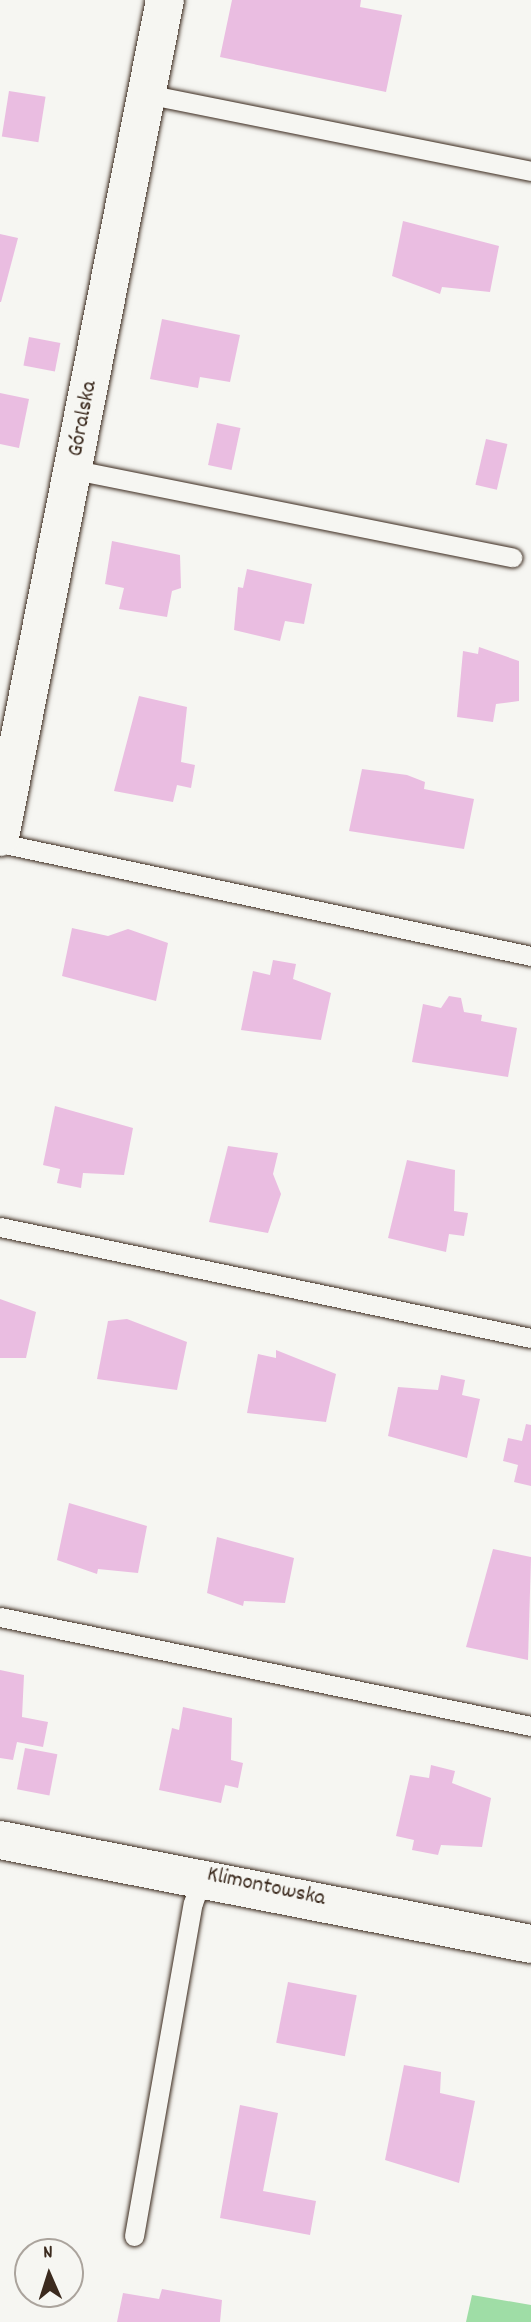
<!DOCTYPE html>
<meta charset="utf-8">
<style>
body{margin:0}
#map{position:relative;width:531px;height:2322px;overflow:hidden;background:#f6f6f2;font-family:Dekko,sans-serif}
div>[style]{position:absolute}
.green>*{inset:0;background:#9fdda6}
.building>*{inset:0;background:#eabde1;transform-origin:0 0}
.roads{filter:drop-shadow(0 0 2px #3b2a1e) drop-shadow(0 0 2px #3b2a1e)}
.service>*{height:19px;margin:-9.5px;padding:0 9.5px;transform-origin:9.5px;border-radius:9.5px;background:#f6f6f2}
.minor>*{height:38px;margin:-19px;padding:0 19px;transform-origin:19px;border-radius:19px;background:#f6f6f2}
span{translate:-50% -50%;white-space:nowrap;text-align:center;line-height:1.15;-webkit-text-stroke:5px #f6f6f2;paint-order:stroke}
.street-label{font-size:23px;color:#3b2a1e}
.north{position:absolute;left:14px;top:2238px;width:70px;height:70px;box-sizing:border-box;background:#f6f6f2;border:2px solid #aba49d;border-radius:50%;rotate:357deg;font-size:19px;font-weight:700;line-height:28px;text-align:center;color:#3b2a1e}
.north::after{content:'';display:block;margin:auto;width:24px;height:32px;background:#3b2a1e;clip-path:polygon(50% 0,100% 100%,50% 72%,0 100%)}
</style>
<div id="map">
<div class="green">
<i style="clip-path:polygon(472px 2295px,531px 2305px,531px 2322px,466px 2322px)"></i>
</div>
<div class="building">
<i style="clip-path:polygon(232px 0,361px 0,360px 7px,402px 15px,386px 92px,220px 57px)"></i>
<i style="left:9px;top:91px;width:37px;height:46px;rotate:9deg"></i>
<i style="clip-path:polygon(403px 221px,499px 246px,490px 292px,442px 287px,440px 294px,392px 276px)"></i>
<i style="clip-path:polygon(0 234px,18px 238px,1px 302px,0 302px)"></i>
<i style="clip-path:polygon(162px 319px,240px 335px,230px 382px,200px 377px,198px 388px,150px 379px)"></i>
<i style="left:29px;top:337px;width:32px;height:29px;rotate:11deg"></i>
<i style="clip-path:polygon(0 393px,29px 399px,19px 448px,0 444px)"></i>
<i style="left:217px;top:423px;width:24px;height:43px;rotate:12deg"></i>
<i style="left:486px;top:439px;width:22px;height:47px;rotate:13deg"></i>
<i style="clip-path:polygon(112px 541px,180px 555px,181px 588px,172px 591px,167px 617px,119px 609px,124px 588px,105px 584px)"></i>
<i style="clip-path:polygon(247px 569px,312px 584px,304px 624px,285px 621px,280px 641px,234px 630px,238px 587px,243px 588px)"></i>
<i style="clip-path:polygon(479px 647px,519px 661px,519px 701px,496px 704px,493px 722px,457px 717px,463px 651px,478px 654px)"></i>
<i style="clip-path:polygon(139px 696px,187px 707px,181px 762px,195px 765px,191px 788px,177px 785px,173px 802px,114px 791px)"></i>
<i style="clip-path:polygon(362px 769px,407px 775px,425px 782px,424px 789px,474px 799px,464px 849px,349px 831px)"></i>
<i style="clip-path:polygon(72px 928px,108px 936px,128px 929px,168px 943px,156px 1001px,62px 976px)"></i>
<i style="clip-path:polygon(273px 960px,296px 964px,293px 979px,331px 993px,321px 1040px,241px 1030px,253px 971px,270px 975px)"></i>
<i style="clip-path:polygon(449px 996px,461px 998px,464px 1012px,482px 1015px,481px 1021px,517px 1028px,508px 1077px,412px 1062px,423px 1004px,441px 1008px)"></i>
<i style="clip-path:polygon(55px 1106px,133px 1128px,124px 1175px,83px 1173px,81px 1188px,57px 1183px,60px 1169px,43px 1165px)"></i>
<i style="clip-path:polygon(228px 1146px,278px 1153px,273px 1174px,281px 1194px,268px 1233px,209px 1222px)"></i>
<i style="clip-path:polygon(407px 1160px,455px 1170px,454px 1211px,468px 1213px,464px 1236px,449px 1234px,446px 1252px,388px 1238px)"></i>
<i style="clip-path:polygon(0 1299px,36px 1312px,26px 1358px,0 1358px)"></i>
<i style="clip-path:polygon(127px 1319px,187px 1342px,177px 1390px,97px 1379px,108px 1321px)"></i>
<i style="clip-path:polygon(276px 1350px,336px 1374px,326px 1422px,247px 1413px,258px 1354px,276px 1358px)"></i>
<i style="clip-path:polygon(441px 1375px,465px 1380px,462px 1395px,480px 1399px,467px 1458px,388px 1436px,398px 1387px,438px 1390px)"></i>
<i style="clip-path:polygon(526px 1424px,531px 1425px,531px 1486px,514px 1482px,518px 1465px,503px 1461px,508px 1438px,522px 1441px)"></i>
<i style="clip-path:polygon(69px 1503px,147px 1526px,138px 1573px,98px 1569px,97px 1574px,57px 1560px)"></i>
<i style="clip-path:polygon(217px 1537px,294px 1558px,285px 1603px,244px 1601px,243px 1606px,207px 1593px)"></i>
<i style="clip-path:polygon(493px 1549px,531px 1557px,528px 1660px,466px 1647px)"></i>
<i style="clip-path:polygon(0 1670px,24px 1675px,22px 1717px,48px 1722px,43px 1747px,17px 1742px,13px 1760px,0 1758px)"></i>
<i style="clip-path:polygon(183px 1707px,232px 1718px,231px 1760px,243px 1763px,238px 1788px,225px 1785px,221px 1803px,159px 1790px,172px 1728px,179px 1730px)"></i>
<i style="left:25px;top:1748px;width:33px;height:42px;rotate:11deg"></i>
<i style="clip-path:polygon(431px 1765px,455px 1771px,452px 1783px,491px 1798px,482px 1847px,441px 1845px,438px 1855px,412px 1850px,414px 1840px,396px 1836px,410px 1775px,429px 1778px)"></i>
<i style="left:288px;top:1982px;width:70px;height:62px;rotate:11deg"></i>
<i style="clip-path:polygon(404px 2065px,441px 2072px,440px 2093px,475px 2101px,459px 2183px,385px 2160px)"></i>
<i style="clip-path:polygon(240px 2105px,278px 2113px,263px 2191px,316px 2201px,310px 2235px,220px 2218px)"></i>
<i style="clip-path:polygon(162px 2289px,222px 2300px,220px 2322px,117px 2322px,123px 2293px,159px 2299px)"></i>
</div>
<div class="roads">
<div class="service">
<i style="left:146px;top:94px;width:393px;rotate:11.3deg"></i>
<i style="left:75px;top:470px;width:446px;rotate:11.3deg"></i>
<i style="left:0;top:843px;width:543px;rotate:12.01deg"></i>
<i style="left:0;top:1227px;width:542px;rotate:11.81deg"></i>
<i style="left:0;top:1617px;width:542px;rotate:11.6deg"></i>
<i style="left:134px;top:2236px;width:338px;rotate:-80deg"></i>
<i style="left:193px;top:1903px;width:30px;rotate:-70deg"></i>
</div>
<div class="minor">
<i style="left:0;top:837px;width:853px;rotate:-78.85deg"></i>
<i style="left:0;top:1840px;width:541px;rotate:11.08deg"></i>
</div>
</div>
<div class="street-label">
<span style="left:84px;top:419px;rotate:-79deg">Góralska</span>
<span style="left:266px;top:1888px;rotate:12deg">Klimontowska</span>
</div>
<div class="north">N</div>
</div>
